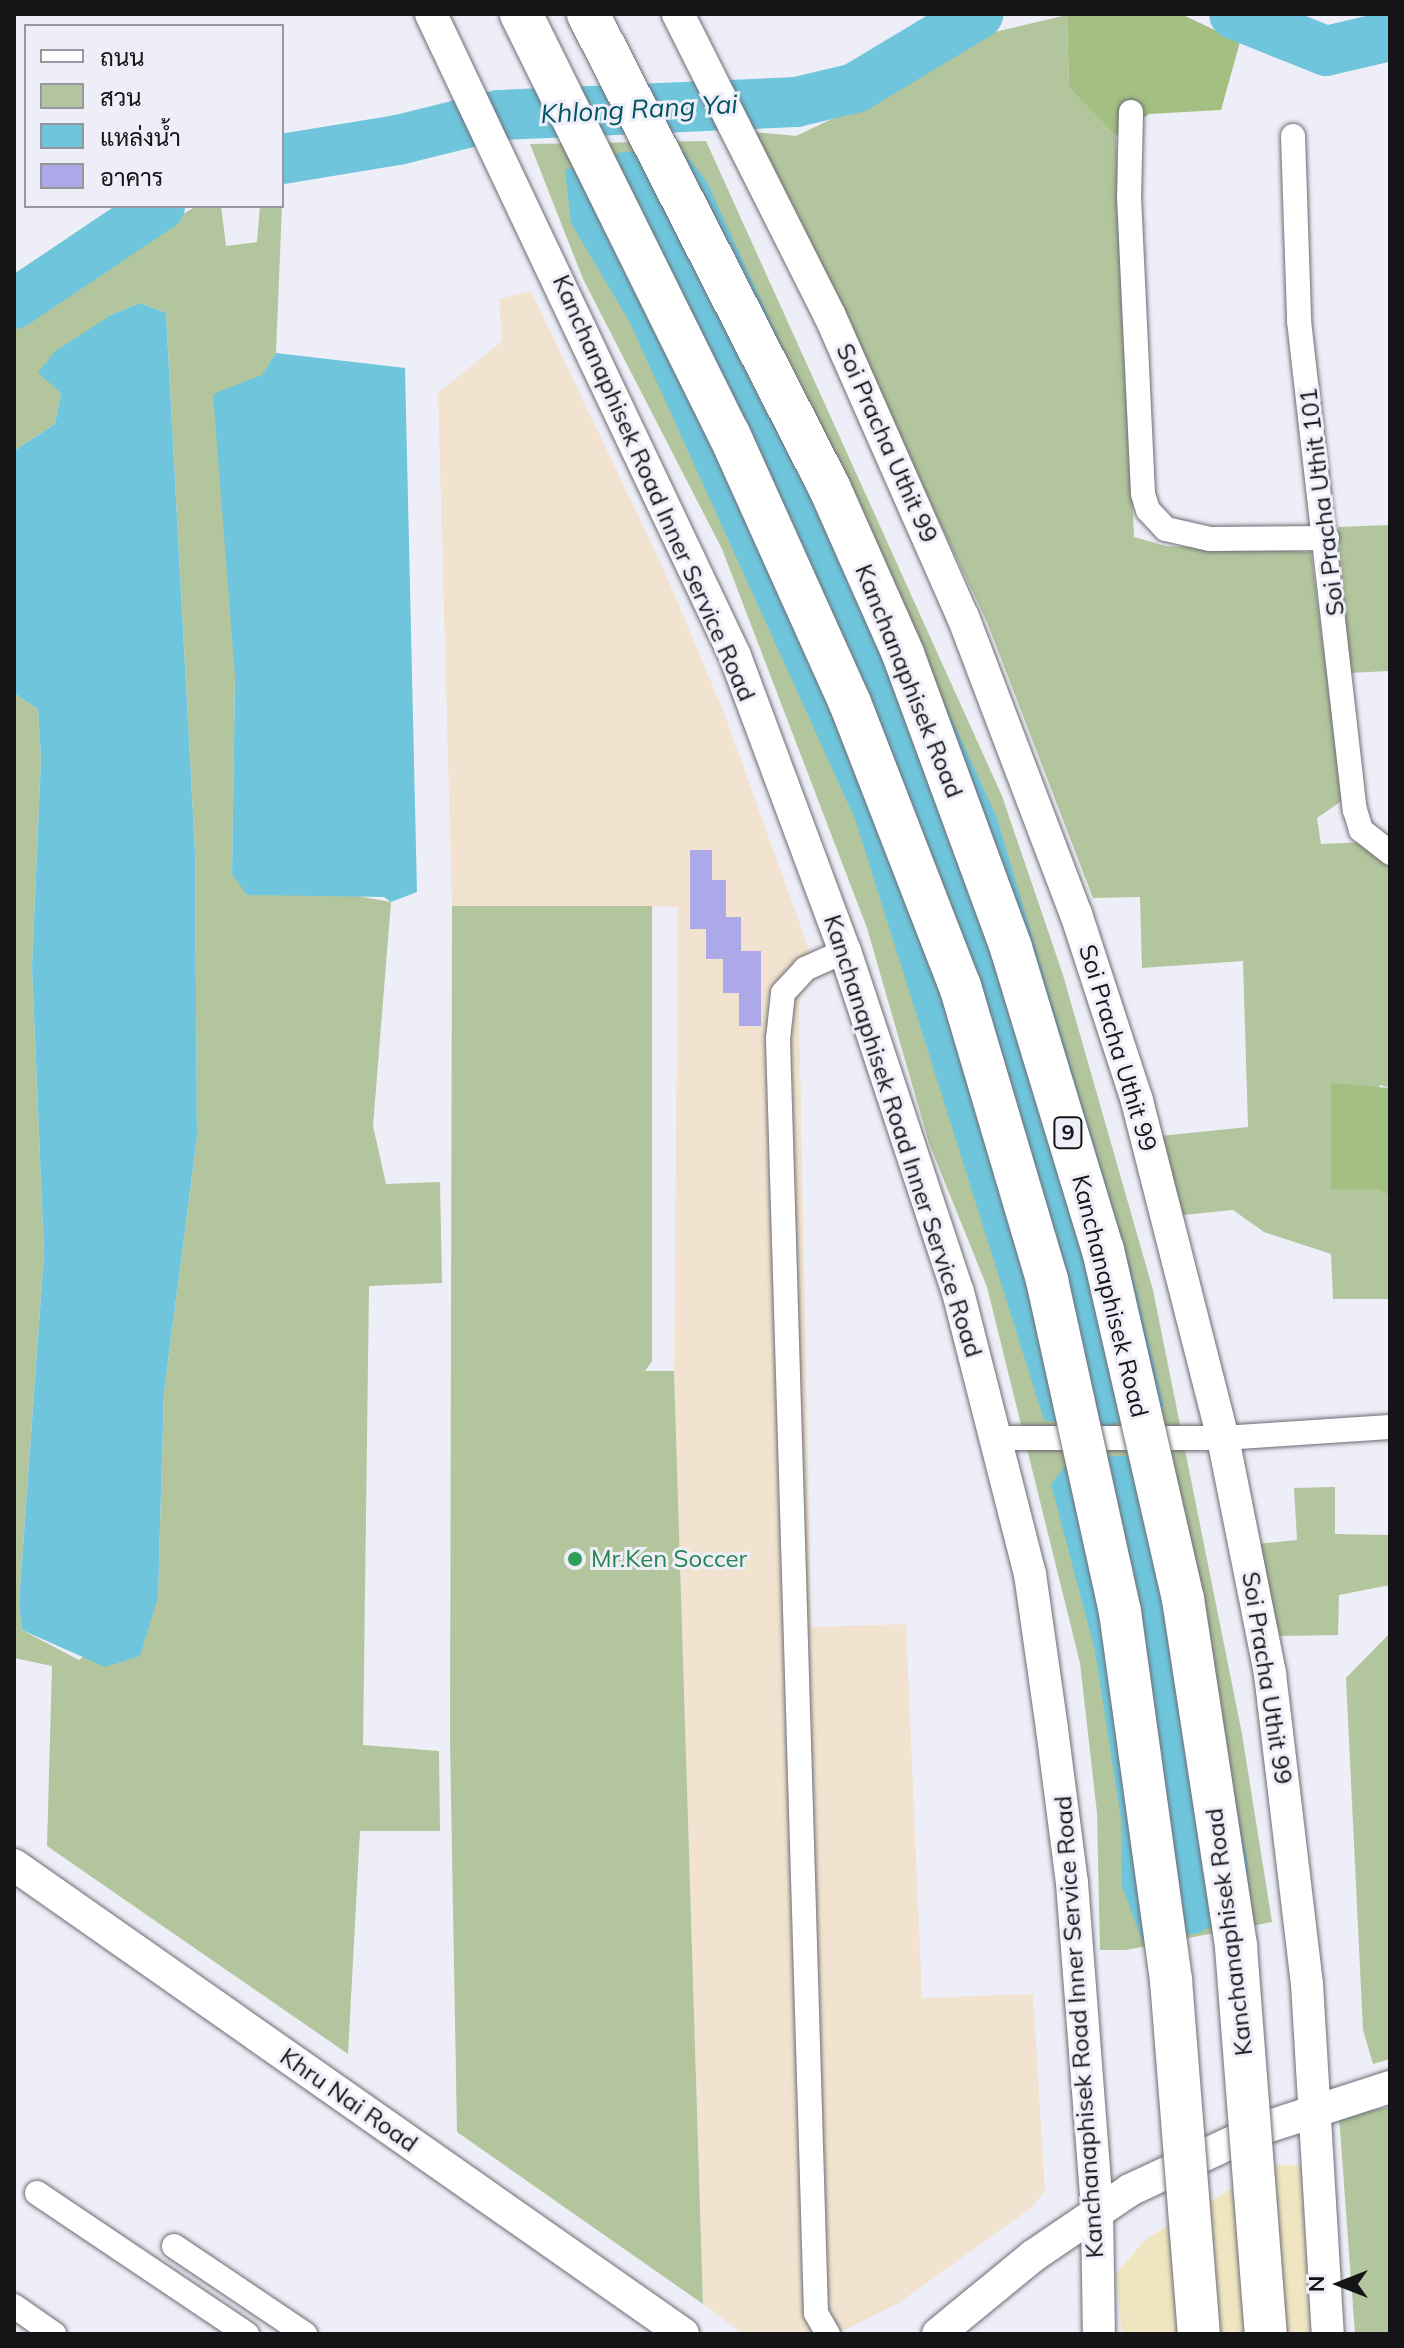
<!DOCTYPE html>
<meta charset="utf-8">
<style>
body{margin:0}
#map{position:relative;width:1404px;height:2348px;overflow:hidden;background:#eeeef8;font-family:Mulish,Sarabun,sans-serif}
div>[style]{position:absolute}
.commercial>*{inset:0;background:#f1e3cf}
.green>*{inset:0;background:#b2c59d}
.forest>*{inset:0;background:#a3bf81}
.sand>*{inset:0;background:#efe5c0}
.water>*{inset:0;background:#6fc6dc}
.river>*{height:50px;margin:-25px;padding:0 25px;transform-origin:25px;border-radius:25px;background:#6fc6dc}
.building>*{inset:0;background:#ada8e7}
.roads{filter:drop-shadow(0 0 2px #6d6c75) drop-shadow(0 0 2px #6d6c75)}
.street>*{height:24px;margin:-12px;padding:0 12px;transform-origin:12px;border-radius:12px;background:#fff}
.secondary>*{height:32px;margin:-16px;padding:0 16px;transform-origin:16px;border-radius:16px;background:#fff}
.bridges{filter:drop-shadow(0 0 2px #6d6c75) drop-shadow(0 0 2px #6d6c75)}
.highway-bridge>*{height:42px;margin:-21px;padding:0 21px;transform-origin:21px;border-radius:21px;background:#fff}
.dots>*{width:22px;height:22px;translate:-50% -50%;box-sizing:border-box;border:4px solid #eeeef8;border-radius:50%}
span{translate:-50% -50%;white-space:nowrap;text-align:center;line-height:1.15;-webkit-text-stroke:6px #eeeef8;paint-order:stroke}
.shield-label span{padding:2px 6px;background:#eeeef8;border:2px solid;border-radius:6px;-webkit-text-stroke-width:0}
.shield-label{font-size:22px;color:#151518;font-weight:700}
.street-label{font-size:24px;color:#151518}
.leisure-label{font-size:24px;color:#27864d}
.left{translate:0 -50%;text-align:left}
.water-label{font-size:26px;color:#035463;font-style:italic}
.frame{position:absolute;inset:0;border:16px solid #151518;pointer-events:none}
.legend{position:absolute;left:24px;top:24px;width:260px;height:184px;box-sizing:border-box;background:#eeeef8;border:2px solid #97979e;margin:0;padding:10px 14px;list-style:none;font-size:24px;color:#151518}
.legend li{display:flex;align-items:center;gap:16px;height:40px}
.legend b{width:40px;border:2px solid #97979e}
.north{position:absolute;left:1300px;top:2244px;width:80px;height:80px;-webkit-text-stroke:6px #eeeef8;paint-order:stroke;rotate:270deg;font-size:22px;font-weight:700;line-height:32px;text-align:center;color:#151518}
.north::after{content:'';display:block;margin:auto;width:28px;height:36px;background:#151518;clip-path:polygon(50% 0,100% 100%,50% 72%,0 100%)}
</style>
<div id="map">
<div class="commercial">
<i style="clip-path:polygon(531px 291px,665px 572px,724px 713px,812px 958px,799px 1004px,811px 1627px,906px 1624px,922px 1998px,1033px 1994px,1045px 2191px,1031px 2208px,899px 2303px,836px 2334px,743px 2334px,703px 2304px,674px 1371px,678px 907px,452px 906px,438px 393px,502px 341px,499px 299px)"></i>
</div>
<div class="green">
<i style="clip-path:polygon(1067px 15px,1069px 88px,1116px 136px,1134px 537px,1166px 546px,1311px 552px,1343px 800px,1317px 818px,1321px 844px,1364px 842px,1390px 856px,1390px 1088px,1380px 1085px,1331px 1188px,1376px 1189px,1390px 1196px,1390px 1299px,1333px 1299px,1331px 1254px,1264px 1232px,1233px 1210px,1174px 1216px,1160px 1136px,1248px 1127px,1243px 961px,1142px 968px,1140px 897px,1093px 898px,987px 622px,754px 132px,796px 136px,914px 80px,994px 32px)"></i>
<i style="clip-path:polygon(706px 141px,1002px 796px,1063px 975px,1153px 1290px,1242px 1734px,1272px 1922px,1126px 1950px,1100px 1950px,1097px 1813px,1080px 1663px,987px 1287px,929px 1143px,867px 928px,722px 549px,583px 279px,530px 144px)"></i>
<i style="clip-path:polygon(197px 206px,221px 206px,226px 246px,257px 242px,260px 206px,282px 206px,276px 353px,263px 375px,235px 676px,232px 874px,391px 902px,373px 1126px,386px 1184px,440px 1182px,442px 1283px,369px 1286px,363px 1745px,439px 1751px,440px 1831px,360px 1831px,348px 2054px,47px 1846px,52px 1666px,14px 1658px,14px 693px,38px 709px,41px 759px,32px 967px,44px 1253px,19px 1603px,22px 1630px,79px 1660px,158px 1597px,164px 1392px,197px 1137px,195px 851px,166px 313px,140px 303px,111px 315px,61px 393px,55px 424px,14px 451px,14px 309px)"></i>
<i style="clip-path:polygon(1390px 525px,1390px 671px,1348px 673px,1338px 527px)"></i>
<i style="clip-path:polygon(452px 906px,652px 906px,652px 1361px,645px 1371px,674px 1371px,703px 2304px,457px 2132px,450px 1740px)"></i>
<i style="clip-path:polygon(1335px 1487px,1335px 1534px,1390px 1535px,1390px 1585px,1339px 1595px,1338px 1635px,1280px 1636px,1257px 1544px,1297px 1540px,1294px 1488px)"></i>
<i style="clip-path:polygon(1390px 1633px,1390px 2059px,1373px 2064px,1363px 2030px,1346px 1678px)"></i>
<i style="clip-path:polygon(1390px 2107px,1390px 2334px,1355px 2334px,1339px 2116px)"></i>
</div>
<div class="forest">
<i style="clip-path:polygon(1181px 14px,1240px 42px,1221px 110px,1149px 114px,1116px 136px,1069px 88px,1067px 15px)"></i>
<i style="clip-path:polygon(1331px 1083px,1390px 1088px,1390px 1196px,1376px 1189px,1331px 1189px)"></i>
</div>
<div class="sand">
<i style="clip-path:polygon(1272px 2165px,1301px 2165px,1310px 2334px,1122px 2334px,1116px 2274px,1147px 2238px)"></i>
</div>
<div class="water">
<i style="clip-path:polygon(683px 151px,707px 182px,997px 818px,1132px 1272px,1164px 1406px,1104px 1428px,1044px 1420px,855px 819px,629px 321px,571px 223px,565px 170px,622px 152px)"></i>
<i style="clip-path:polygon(140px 303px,166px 313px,195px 851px,197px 1137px,164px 1392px,158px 1597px,140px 1656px,105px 1667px,22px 1630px,19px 1603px,44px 1253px,32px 967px,41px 759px,38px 709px,14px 693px,14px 451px,55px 424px,61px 393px,38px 373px,54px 352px,111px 315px)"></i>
<i style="clip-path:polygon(276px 353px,405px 368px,417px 892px,391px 902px,384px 897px,247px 895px,232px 874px,235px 676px,213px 394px,262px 375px)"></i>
<i style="clip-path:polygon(1113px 1456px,1167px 1456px,1248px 1864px,1249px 1905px,1199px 1933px,1142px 1940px,1122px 1886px,1121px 1818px,1095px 1651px,1051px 1484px,1065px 1466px)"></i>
</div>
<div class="river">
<i style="left:1234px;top:14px;width:99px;rotate:21.9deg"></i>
<i style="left:1326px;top:51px;width:66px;rotate:-13.2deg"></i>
<i style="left:282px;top:159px;width:118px;rotate:-9.3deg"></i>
<i style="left:398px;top:140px;width:104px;rotate:-13.9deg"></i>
<i style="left:499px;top:115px;width:297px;rotate:-2.5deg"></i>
<i style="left:796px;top:102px;width:61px;rotate:-13.3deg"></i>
<i style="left:855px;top:88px;width:144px;rotate:-31deg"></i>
<i style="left:14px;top:304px;width:176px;rotate:-33.9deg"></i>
</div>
<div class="building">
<i style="clip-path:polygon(690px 850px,712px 850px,712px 880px,726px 880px,726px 917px,741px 917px,741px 951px,761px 951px,761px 1026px,739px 1026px,739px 993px,723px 993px,723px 959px,706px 959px,706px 929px,690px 929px)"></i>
</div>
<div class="roads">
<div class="street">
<i style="left:1131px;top:112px;width:85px;rotate:91.3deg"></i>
<i style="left:1129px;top:197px;width:297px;rotate:87.3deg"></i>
<i style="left:1143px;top:494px;width:17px;rotate:73deg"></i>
<i style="left:1148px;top:510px;width:26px;rotate:47deg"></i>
<i style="left:1166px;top:529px;width:45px;rotate:12.8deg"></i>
<i style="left:1210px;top:539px;width:117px;rotate:-0.5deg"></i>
<i style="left:1293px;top:136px;width:185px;rotate:88.1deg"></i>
<i style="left:1299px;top:321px;width:492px;rotate:83.5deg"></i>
<i style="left:1355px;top:810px;width:21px;rotate:73deg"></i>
<i style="left:1361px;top:830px;width:37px;rotate:38deg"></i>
<i style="left:998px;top:1438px;width:225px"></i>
<i style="left:1223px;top:1438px;width:167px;rotate:-3.8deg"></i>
<i style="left:37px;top:2193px;width:253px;rotate:33.9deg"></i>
<i style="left:174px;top:2246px;width:158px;rotate:33.9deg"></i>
<i style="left:14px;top:2306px;width:49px;rotate:35deg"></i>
<i style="left:828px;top:2334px;width:24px;rotate:-120deg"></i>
<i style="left:816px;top:2313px;width:1275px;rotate:-91.71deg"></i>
<i style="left:778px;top:1039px;width:46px;rotate:-83.8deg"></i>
<i style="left:783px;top:993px;width:33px;rotate:-47deg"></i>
<i style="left:805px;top:969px;width:44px;rotate:-24.2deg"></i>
</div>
<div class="secondary">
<i style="left:431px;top:14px;width:710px;rotate:64.66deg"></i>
<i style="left:735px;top:656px;width:315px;rotate:69.6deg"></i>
<i style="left:845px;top:951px;width:359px;rotate:71.7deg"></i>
<i style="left:958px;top:1292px;width:291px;rotate:75.7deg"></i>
<i style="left:1030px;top:1574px;width:157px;rotate:81.9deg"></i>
<i style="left:1052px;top:1729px;width:155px;rotate:82.6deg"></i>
<i style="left:1072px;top:1883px;width:329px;rotate:85.6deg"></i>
<i style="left:1097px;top:2211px;width:123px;rotate:89.1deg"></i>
<i style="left:678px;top:14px;width:338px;rotate:63.3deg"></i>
<i style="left:830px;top:316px;width:329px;rotate:66.2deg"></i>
<i style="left:963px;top:617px;width:318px;rotate:69.2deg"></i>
<i style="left:1076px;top:914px;width:197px;rotate:71.9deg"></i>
<i style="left:1137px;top:1101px;width:348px;rotate:75.7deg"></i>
<i style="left:1223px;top:1438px;width:241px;rotate:78.7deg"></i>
<i style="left:1270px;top:1674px;width:312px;rotate:83.2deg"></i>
<i style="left:1307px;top:1984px;width:351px;rotate:86.6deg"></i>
<i style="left:14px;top:1865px;width:817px;rotate:35.03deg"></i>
<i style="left:938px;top:2334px;width:123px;rotate:-39.4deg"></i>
<i style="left:1033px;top:2256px;width:117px;rotate:-34.2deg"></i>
<i style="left:1130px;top:2190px;width:144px;rotate:-25.1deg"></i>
<i style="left:1260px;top:2129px;width:137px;rotate:-17.9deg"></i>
</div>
</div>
<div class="bridges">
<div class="highway-bridge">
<i style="left:521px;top:14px;width:469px;rotate:63.7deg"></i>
<i style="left:729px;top:434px;width:295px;rotate:65.8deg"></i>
<i style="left:850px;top:703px;width:304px;rotate:68.8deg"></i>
<i style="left:960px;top:986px;width:307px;rotate:73.5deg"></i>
<i style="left:1047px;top:1280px;width:340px;rotate:77.6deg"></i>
<i style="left:1120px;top:1612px;width:372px;rotate:82.1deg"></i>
<i style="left:1171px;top:1980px;width:355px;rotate:85.5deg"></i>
<i style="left:588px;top:14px;width:533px;rotate:63deg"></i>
<i style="left:830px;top:489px;width:180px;rotate:66.1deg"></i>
<i style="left:903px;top:654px;width:313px;rotate:69.8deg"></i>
<i style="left:1011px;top:948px;width:316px;rotate:73.1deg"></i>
<i style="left:1103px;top:1250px;width:358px;rotate:77.1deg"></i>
<i style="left:1183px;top:1599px;width:352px;rotate:81.3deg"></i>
<i style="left:1236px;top:1947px;width:388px;rotate:85.6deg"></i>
</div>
</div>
<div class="dots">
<i style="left:575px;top:1559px;background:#2e9e5b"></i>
</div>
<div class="shield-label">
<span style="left:1068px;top:1133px">9</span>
</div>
<div class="street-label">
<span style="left:887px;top:443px;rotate:66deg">Soi Pracha Uthit 99</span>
<span style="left:654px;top:488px;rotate:66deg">Kanchanaphisek Road Inner Service Road</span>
<span style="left:1322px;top:502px;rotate:-97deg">Soi Pracha Uthit 101</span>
<span style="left:909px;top:681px;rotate:68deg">Kanchanaphisek Road</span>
<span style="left:1118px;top:1048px;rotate:73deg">Soi Pracha Uthit 99</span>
<span style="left:903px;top:1136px;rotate:72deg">Kanchanaphisek Road Inner Service Road</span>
<span style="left:1110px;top:1296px;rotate:76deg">Kanchanaphisek Road</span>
<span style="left:1267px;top:1678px;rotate:81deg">Soi Pracha Uthit 99</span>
<span style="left:1229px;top:1932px;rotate:-97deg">Kanchanaphisek Road</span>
<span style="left:1079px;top:2027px;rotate:-94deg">Kanchanaphisek Road Inner Service Road</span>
<span style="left:349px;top:2100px;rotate:35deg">Khru Nai Road</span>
</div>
<div class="leisure-label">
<span class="left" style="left:591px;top:1559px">Mr.Ken Soccer</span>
</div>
<div class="water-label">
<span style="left:639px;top:109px;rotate:-3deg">Khlong Rang Yai</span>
</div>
<div class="frame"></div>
<ul class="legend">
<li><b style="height:10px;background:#fff"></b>ถนน</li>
<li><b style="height:22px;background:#b2c59d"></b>สวน</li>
<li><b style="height:22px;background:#6fc6dc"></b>แหล่งน้ำ</li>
<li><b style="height:22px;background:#ada8e7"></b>อาคาร</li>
</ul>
<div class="north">N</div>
</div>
